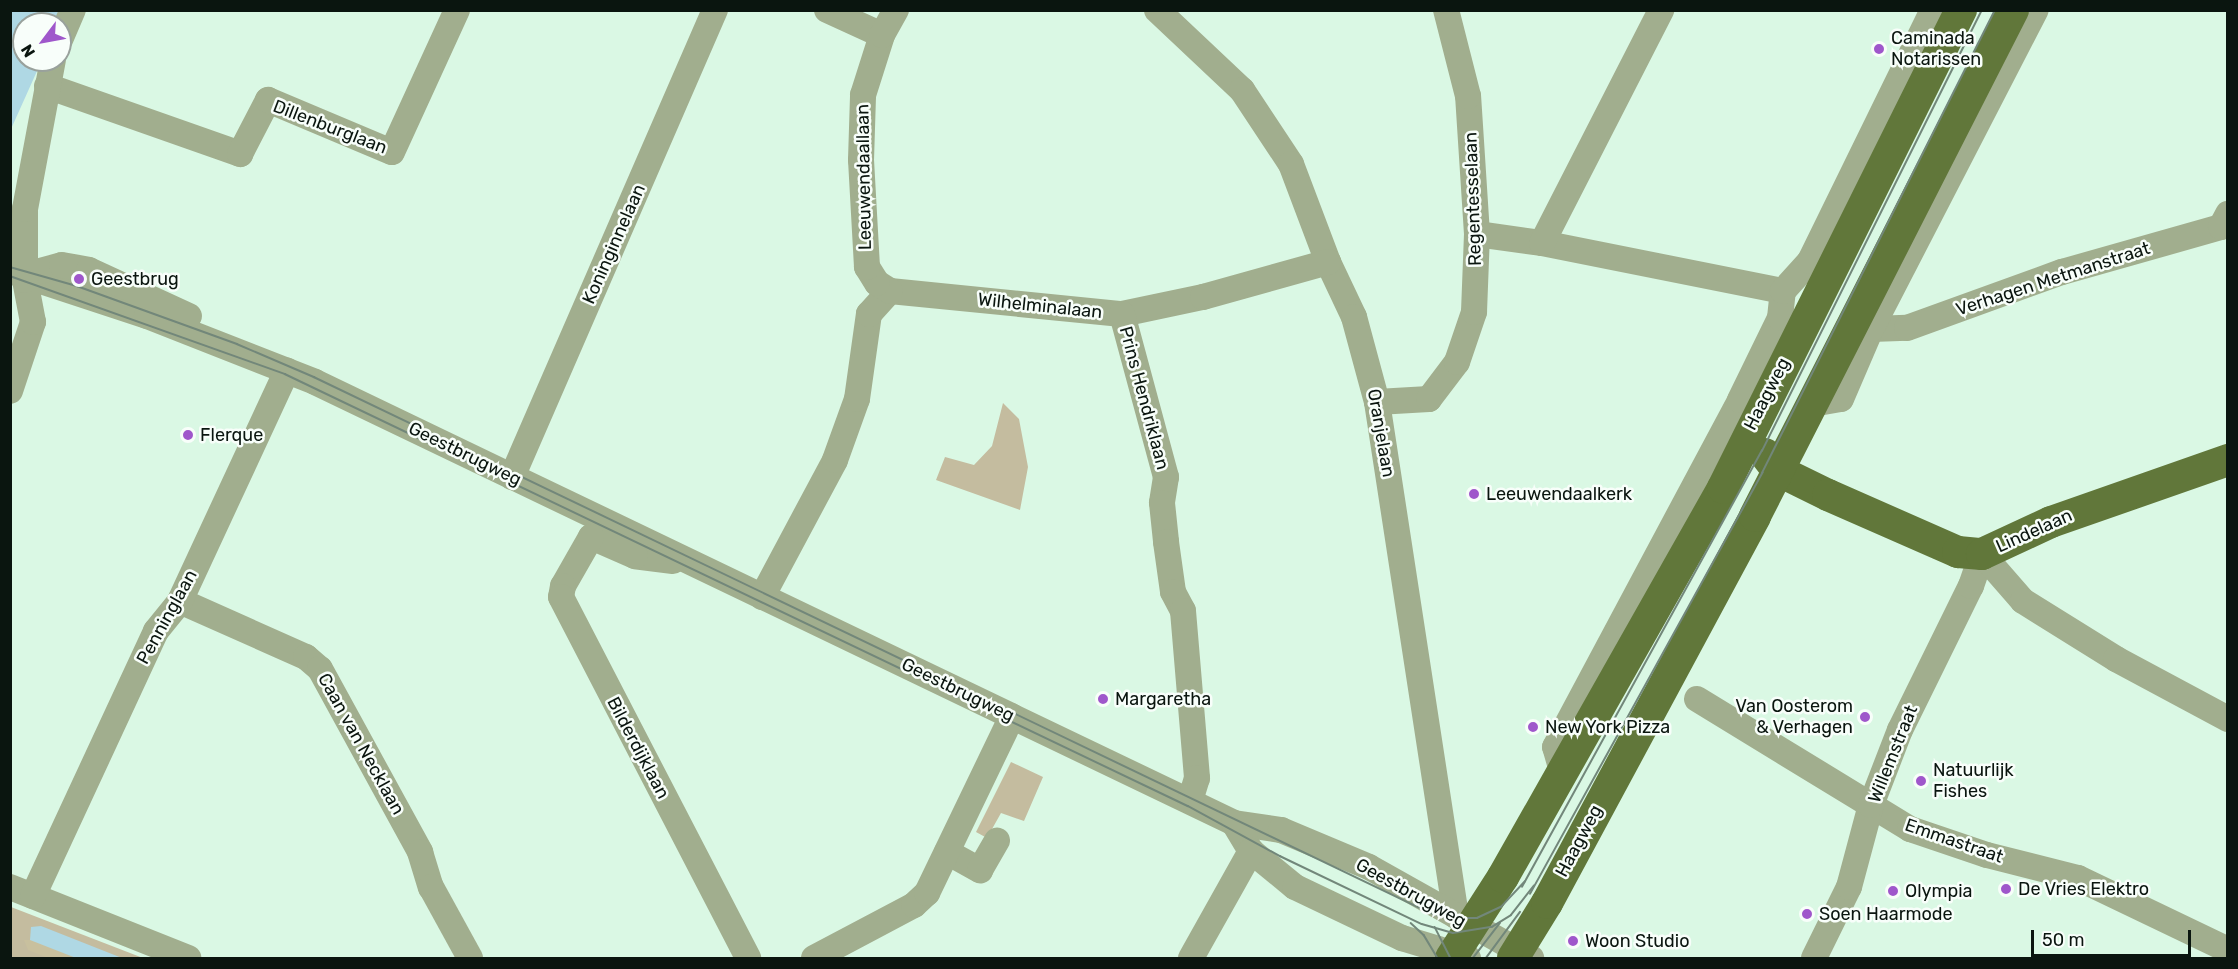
<!DOCTYPE html>
<style>
body{margin:0}
#map{position:relative;width:2238px;height:969px;overflow:hidden;background:#daf8e4;font-family:Rubik,sans-serif}
div>[style]{position:absolute}
.green>*{inset:0;background:#c4bc9f}
.forest>*{inset:0;background:#c8c09e}
.water>*{inset:0;background:#afd8e4}
.minor>*{height:26px;margin:-13px;padding:0 13px;transform-origin:13px;border-radius:13px;background:#a1ae8e}
.major>*{height:32px;margin:-16px;padding:0 16px;transform-origin:16px;border-radius:16px;background:#61773a}
.tram>*{height:1.5px;margin:-0.75px;padding:0 0.75px;transform-origin:0.75px;border-radius:0.75px;background:#72877a}
.dots>*{width:16px;height:16px;translate:-50% -50%;box-sizing:border-box;border:3px solid #f8fefa;border-radius:50%}
span{translate:-50% -50%;white-space:nowrap;text-align:center;line-height:1.15;-webkit-text-stroke:5px #f8fefa;paint-order:stroke}
.poi-label{font-size:18px;color:#0a150f}
.left{translate:0 -50%;text-align:left}
.right{translate:-100% -50%;text-align:right}
.street-label{font-size:18px;color:#0a150f}
.frame{position:absolute;inset:0;border:12px solid #0a150f;pointer-events:none}
.north{position:absolute;left:12px;top:12px;width:60px;height:60px;box-sizing:border-box;background:#f8fefa;border:2px solid #99a19c;border-radius:50%;rotate:238deg;font-size:16px;font-weight:700;line-height:24px;text-align:center;color:#0a150f}
.north::after{content:'';display:block;margin:auto;width:21px;height:27px;background:#9f57cb;clip-path:polygon(50% 0,100% 100%,50% 72%,0 100%)}
.scale{position:absolute;left:2031px;top:930px;width:160px;height:27px;box-sizing:border-box;border:3px solid #0a150f;border-top:0;padding-left:8px;font-size:18px;line-height:21px;white-space:nowrap;color:#0a150f;-webkit-text-stroke:4px #f8fefa;paint-order:stroke}
</style>
<div id="map">
<div class="green">
<i style="clip-path:polygon(1003px 403px,1019px 419px,1028px 467px,1020px 510px,936px 480px,945px 457px,974px 465px,992px 446px)"></i>
<i style="clip-path:polygon(1011px 762px,1043px 777px,1024px 821px,1001px 813px,987px 838px,976px 832px)"></i>
<i style="clip-path:polygon(11px 907px,143px 958px,11px 958px)"></i>
</div>
<div class="forest">
<i style="clip-path:polygon(24px 940px,33px 940px,76px 958px,48px 958px,28px 950px)"></i>
</div>
<div class="water">
<i style="clip-path:polygon(11px 11px,63px 11px,57px 24px,24px 24px,24px 60px,42px 60px,11px 129px)"></i>
<i style="clip-path:polygon(41px 926px,122px 958px,76px 958px,30px 940px,31px 927px)"></i>
</div>
<div class="minor">
<i style="left:827px;top:10px;width:60px;rotate:24.4deg"></i>
<i style="left:1157px;top:10px;width:117px;rotate:43.3deg"></i>
<i style="left:1242px;top:90px;width:89px;rotate:56.5deg"></i>
<i style="left:1291px;top:164px;width:105px;rotate:69.3deg"></i>
<i style="left:1328px;top:262px;width:61px;rotate:64.7deg"></i>
<i style="left:1354px;top:317px;width:88px;rotate:74.9deg"></i>
<i style="left:1377px;top:402px;width:520px;rotate:81.26deg"></i>
<i style="left:60px;top:40px;width:33px;rotate:-67deg"></i>
<i style="left:47px;top:86px;width:205px;rotate:19.4deg"></i>
<i style="left:240px;top:154px;width:61px;rotate:-62.6deg"></i>
<i style="left:268px;top:100px;width:134px;rotate:22.8deg"></i>
<i style="left:392px;top:152px;width:156px;rotate:-65.4deg"></i>
<i style="left:1477px;top:234px;width:66px;rotate:7.9deg"></i>
<i style="left:1542px;top:243px;width:246px;rotate:11.3deg"></i>
<i style="left:1542px;top:243px;width:262px;rotate:-62.9deg"></i>
<i style="left:10px;top:271px;width:144px;rotate:18.2deg"></i>
<i style="left:147px;top:316px;width:180px;rotate:21.4deg"></i>
<i style="left:315px;top:382px;width:1019px;rotate:25.63deg"></i>
<i style="left:1234px;top:823px;width:48px;rotate:8.5deg"></i>
<i style="left:1281px;top:830px;width:95px;rotate:22.8deg"></i>
<i style="left:1369px;top:867px;width:186px;rotate:29.3deg"></i>
<i style="left:25px;top:275px;width:38px;rotate:-15deg"></i>
<i style="left:62px;top:265px;width:27px;rotate:10deg"></i>
<i style="left:89px;top:270px;width:110px;rotate:24.7deg"></i>
<i style="left:890px;top:291px;width:233px;rotate:5.7deg"></i>
<i style="left:1122px;top:314px;width:83px;rotate:-11.9deg"></i>
<i style="left:1203px;top:297px;width:130px;rotate:-15.6deg"></i>
<i style="left:1122px;top:314px;width:169px;rotate:74.9deg"></i>
<i style="left:1166px;top:477px;width:26px;rotate:99deg"></i>
<i style="left:1162px;top:503px;width:39px;rotate:84deg"></i>
<i style="left:1166px;top:542px;width:50px;rotate:82deg"></i>
<i style="left:1173px;top:592px;width:21px;rotate:62deg"></i>
<i style="left:1183px;top:611px;width:168px;rotate:85.2deg"></i>
<i style="left:1197px;top:778px;width:24px;rotate:107deg"></i>
<i style="left:1871px;top:329px;width:36px;rotate:-2deg"></i>
<i style="left:1907px;top:328px;width:165px;rotate:-19.9deg"></i>
<i style="left:2062px;top:272px;width:165px;rotate:-15.8deg"></i>
<i style="left:2221px;top:227px;width:15px;rotate:-62deg"></i>
<i style="left:10px;top:391px;width:73px;rotate:-71.6deg"></i>
<i style="left:33px;top:322px;width:43px;rotate:-100.8deg"></i>
<i style="left:25px;top:280px;width:71px;rotate:-90deg"></i>
<i style="left:25px;top:209px;width:152px;rotate:-79.4deg"></i>
<i style="left:1377px;top:402px;width:52px;rotate:-3.3deg"></i>
<i style="left:1429px;top:399px;width:46px;rotate:-52.9deg"></i>
<i style="left:1457px;top:362px;width:53px;rotate:-71.2deg"></i>
<i style="left:1474px;top:312px;width:78px;rotate:-87.8deg"></i>
<i style="left:1477px;top:234px;width:138px;rotate:-93.7deg"></i>
<i style="left:1468px;top:96px;width:89px;rotate:-104.3deg"></i>
<i style="left:1812px;top:404px;width:29px;rotate:-10deg"></i>
<i style="left:1841px;top:399px;width:76px;rotate:-66.8deg"></i>
<i style="left:1871px;top:329px;width:359px;rotate:-62.7deg"></i>
<i style="left:512px;top:477px;width:509px;rotate:-66.51deg"></i>
<i style="left:673px;top:561px;width:38px;rotate:-173deg"></i>
<i style="left:635px;top:556px;width:48px;rotate:-156.6deg"></i>
<i style="left:591px;top:537px;width:56px;rotate:119.7deg"></i>
<i style="left:563px;top:586px;width:11px;rotate:100deg"></i>
<i style="left:561px;top:597px;width:407px;rotate:62.6deg"></i>
<i style="left:762px;top:597px;width:155px;rotate:-61.9deg"></i>
<i style="left:835px;top:460px;width:65px;rotate:-70.2deg"></i>
<i style="left:857px;top:399px;width:86px;rotate:-82deg"></i>
<i style="left:869px;top:314px;width:31px;rotate:-48deg"></i>
<i style="left:890px;top:291px;width:15px;rotate:-148deg"></i>
<i style="left:877px;top:283px;width:19px;rotate:-122deg"></i>
<i style="left:867px;top:267px;width:107px;rotate:-93.2deg"></i>
<i style="left:861px;top:160px;width:65px;rotate:-88.2deg"></i>
<i style="left:863px;top:95px;width:63px;rotate:-72.4deg"></i>
<i style="left:882px;top:35px;width:29px;rotate:-61deg"></i>
<i style="left:180px;top:601px;width:138px;rotate:24deg"></i>
<i style="left:306px;top:657px;width:18px;rotate:41deg"></i>
<i style="left:320px;top:669px;width:209px;rotate:61.3deg"></i>
<i style="left:420px;top:852px;width:37px;rotate:73deg"></i>
<i style="left:431px;top:887px;width:81px;rotate:61.2deg"></i>
<i style="left:1697px;top:699px;width:250px;rotate:31.4deg"></i>
<i style="left:1910px;top:829px;width:81px;rotate:18.7deg"></i>
<i style="left:1987px;top:855px;width:94px;rotate:14.2deg"></i>
<i style="left:2078px;top:878px;width:166px;rotate:25.6deg"></i>
<i style="left:1562px;top:771px;width:25px;rotate:-106deg"></i>
<i style="left:1555px;top:747px;width:393px;rotate:-61.9deg"></i>
<i style="left:1740px;top:400px;width:91px;rotate:-64deg"></i>
<i style="left:1780px;top:318px;width:27px;rotate:-84deg"></i>
<i style="left:1783px;top:291px;width:40px;rotate:-48deg"></i>
<i style="left:1810px;top:261px;width:280px;rotate:-63.9deg"></i>
<i style="left:1234px;top:823px;width:33px;rotate:59deg"></i>
<i style="left:1251px;top:851px;width:57px;rotate:39.3deg"></i>
<i style="left:1295px;top:887px;width:119px;rotate:25.5deg"></i>
<i style="left:1402px;top:938px;width:69px;rotate:16.9deg"></i>
<i style="left:947px;top:852px;width:38px;rotate:29deg"></i>
<i style="left:980px;top:870px;width:34px;rotate:-60deg"></i>
<i style="left:10px;top:887px;width:192px;rotate:21.7deg"></i>
<i style="left:33px;top:896px;width:292px;rotate:-65.1deg"></i>
<i style="left:156px;top:631px;width:38px;rotate:-51deg"></i>
<i style="left:180px;top:601px;width:254px;rotate:-65.1deg"></i>
<i style="left:814px;top:958px;width:113px;rotate:-27.9deg"></i>
<i style="left:914px;top:905px;width:18px;rotate:-43deg"></i>
<i style="left:927px;top:893px;width:196px;rotate:-64.3deg"></i>
<i style="left:1191px;top:958px;width:123px;rotate:-60.7deg"></i>
<i style="left:1814px;top:958px;width:79px;rotate:-63.8deg"></i>
<i style="left:1849px;top:887px;width:85px;rotate:-75deg"></i>
<i style="left:1871px;top:805px;width:80px;rotate:-68.9deg"></i>
<i style="left:1900px;top:730px;width:161px;rotate:-63.8deg"></i>
<i style="left:1971px;top:586px;width:34px;rotate:-71deg"></i>
<i style="left:1982px;top:554px;width:62px;rotate:48.9deg"></i>
<i style="left:2023px;top:601px;width:110px;rotate:31.9deg"></i>
<i style="left:2116px;top:659px;width:127px;rotate:28.2deg"></i>
</div>
<div class="major">
<i style="left:1765px;top:454px;width:20px;rotate:53deg"></i>
<i style="left:1777px;top:470px;width:57px;rotate:26.1deg"></i>
<i style="left:1828px;top:495px;width:142px;rotate:23.7deg"></i>
<i style="left:1958px;top:552px;width:24px;rotate:5deg"></i>
<i style="left:1982px;top:554px;width:76px;rotate:-24.9deg"></i>
<i style="left:2051px;top:522px;width:188px;rotate:-19.3deg"></i>
<i style="left:1451px;top:958px;width:96px;rotate:-57.3deg"></i>
<i style="left:1503px;top:877px;width:447px;rotate:-60.5deg"></i>
<i style="left:1723px;top:488px;width:534px;rotate:-63.53deg"></i>
<i style="left:1513px;top:958px;width:65px;rotate:-58.3deg"></i>
<i style="left:1547px;top:903px;width:439px;rotate:-61.7deg"></i>
<i style="left:1755px;top:516px;width:568px;rotate:-62.98deg"></i>
</div>
<div class="tram">
<i style="left:10px;top:267px;width:70px;rotate:15.8deg"></i>
<i style="left:77px;top:286px;width:170px;rotate:19.9deg"></i>
<i style="left:237px;top:344px;width:84px;rotate:23.2deg"></i>
<i style="left:314px;top:377px;width:1236px;rotate:25.65deg"></i>
<i style="left:1428px;top:912px;width:18px;rotate:19deg"></i>
<i style="left:1445px;top:918px;width:32px"></i>
<i style="left:1477px;top:918px;width:26px;rotate:-25deg"></i>
<i style="left:1501px;top:907px;width:35px;rotate:-47deg"></i>
<i style="left:10px;top:276px;width:292px;rotate:19.6deg"></i>
<i style="left:285px;top:374px;width:1001px;rotate:25.57deg"></i>
<i style="left:1188px;top:806px;width:105px;rotate:28.5deg"></i>
<i style="left:1280px;top:856px;width:157px;rotate:25.6deg"></i>
<i style="left:1422px;top:924px;width:32px;rotate:16deg"></i>
<i style="left:1453px;top:933px;width:39px;rotate:-9deg"></i>
<i style="left:1492px;top:927px;width:22px;rotate:-32deg"></i>
<i style="left:1511px;top:915px;width:37px;rotate:-52deg"></i>
<i style="left:1522px;top:887px;width:498px;rotate:-61.2deg"></i>
<i style="left:1762px;top:451px;width:493px;rotate:-63.5deg"></i>
<i style="left:1530px;top:894px;width:481px;rotate:-61.1deg"></i>
<i style="left:1762px;top:473px;width:518px;rotate:-63.29deg"></i>
<i style="left:1411px;top:923px;width:18px;rotate:43deg"></i>
<i style="left:1424px;top:935px;width:27px;rotate:59deg"></i>
<i style="left:1435px;top:927px;width:35px;rotate:63deg"></i>
<i style="left:1473px;top:958px;width:44px;rotate:-52.4deg"></i>
<i style="left:1486px;top:958px;width:57px;rotate:-53.5deg"></i>
</div>
<div class="dots">
<i style="left:1879px;top:49px;background:#9f57cb"></i>
<i style="left:79px;top:279px;background:#9f57cb"></i>
<i style="left:188px;top:435px;background:#9f57cb"></i>
<i style="left:1474px;top:494px;background:#9f57cb"></i>
<i style="left:1103px;top:699px;background:#9f57cb"></i>
<i style="left:1865px;top:717px;background:#9f57cb"></i>
<i style="left:1533px;top:727px;background:#9f57cb"></i>
<i style="left:1921px;top:781px;background:#9f57cb"></i>
<i style="left:2006px;top:889px;background:#9f57cb"></i>
<i style="left:1893px;top:891px;background:#9f57cb"></i>
<i style="left:1807px;top:914px;background:#9f57cb"></i>
<i style="left:1573px;top:941px;background:#9f57cb"></i>
</div>
<div class="poi-label">
<span class="left" style="left:1891px;top:49px">Caminada<br>Notarissen</span>
<span class="left" style="left:91px;top:279px">Geestbrug</span>
<span class="left" style="left:200px;top:435px">Flerque</span>
<span class="left" style="left:1486px;top:494px">Leeuwendaalkerk</span>
<span class="left" style="left:1115px;top:699px">Margaretha</span>
<span class="right" style="left:1853px;top:717px">Van Oosterom<br>&amp; Verhagen</span>
<span class="left" style="left:1545px;top:727px">New York Pizza</span>
<span class="left" style="left:1933px;top:781px">Natuurlijk<br>Fishes</span>
<span class="left" style="left:2018px;top:889px">De Vries Elektro</span>
<span class="left" style="left:1905px;top:891px">Olympia</span>
<span class="left" style="left:1819px;top:914px">Soen Haarmode</span>
<span class="left" style="left:1585px;top:941px">Woon Studio</span>
</div>
<div class="street-label">
<span style="left:330px;top:127px;rotate:21deg">Dillenburglaan</span>
<span style="left:864px;top:177px;rotate:-91deg">Leeuwendaallaan</span>
<span style="left:1473px;top:199px;rotate:-92deg">Regentesselaan</span>
<span style="left:614px;top:244px;rotate:-66deg">Koninginnelaan</span>
<span style="left:2053px;top:279px;rotate:-18deg">Verhagen Metmanstraat</span>
<span style="left:1040px;top:306px;rotate:6deg">Wilhelminalaan</span>
<span style="left:1767px;top:394px;rotate:-63deg">Haagweg</span>
<span style="left:1144px;top:398px;rotate:75deg">Prins Hendriklaan</span>
<span style="left:1381px;top:433px;rotate:80deg">Oranjelaan</span>
<span style="left:465px;top:454px;rotate:26deg">Geestbrugweg</span>
<span style="left:2034px;top:531px;rotate:-24deg">Lindelaan</span>
<span style="left:167px;top:617px;rotate:-61deg">Penninglaan</span>
<span style="left:958px;top:690px;rotate:26deg">Geestbrugweg</span>
<span style="left:361px;top:744px;rotate:61deg">Caan van Necklaan</span>
<span style="left:638px;top:748px;rotate:62deg">Bilderdijklaan</span>
<span style="left:1893px;top:754px;rotate:-68deg">Willemstraat</span>
<span style="left:1579px;top:841px;rotate:-62deg">Haagweg</span>
<span style="left:1954px;top:841px;rotate:19deg">Emmastraat</span>
<span style="left:1411px;top:893px;rotate:29deg">Geestbrugweg</span>
</div>
<div class="frame"></div>
<div class="north">N</div>
<div class="scale">50 m</div>
</div>
